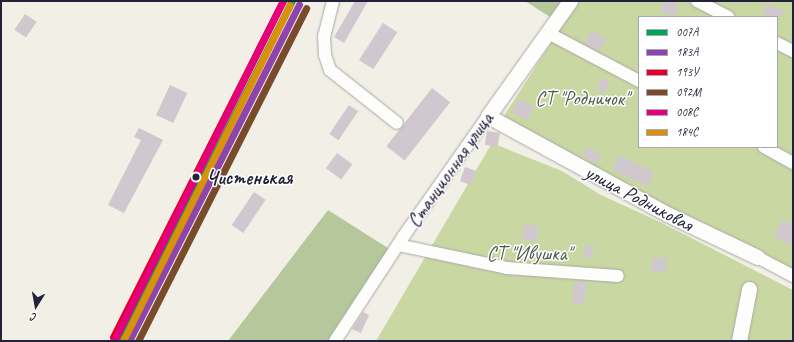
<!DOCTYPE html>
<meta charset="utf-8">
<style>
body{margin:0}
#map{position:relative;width:794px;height:342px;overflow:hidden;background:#f1efe6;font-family:Caveat,sans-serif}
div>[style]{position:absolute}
.green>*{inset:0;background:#c9d7a2}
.forest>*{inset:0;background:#b6c89b}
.building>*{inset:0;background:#d0c8ce;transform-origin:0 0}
.roads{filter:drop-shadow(0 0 1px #aaa8a6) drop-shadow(0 0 1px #aaa8a6)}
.minor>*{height:12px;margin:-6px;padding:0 6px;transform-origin:6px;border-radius:6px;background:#fdfdfb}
.tertiary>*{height:15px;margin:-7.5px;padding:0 7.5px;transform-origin:7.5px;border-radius:7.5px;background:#fdfdfb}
.rail-1>*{height:7px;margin:-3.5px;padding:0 3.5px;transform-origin:3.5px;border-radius:3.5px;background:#00a651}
.rail-2>*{height:7px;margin:-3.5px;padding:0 3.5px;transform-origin:3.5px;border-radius:3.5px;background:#8e44ad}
.rail-3>*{height:7px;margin:-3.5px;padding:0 3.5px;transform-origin:3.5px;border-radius:3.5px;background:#e4002b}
.rail-4>*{height:7px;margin:-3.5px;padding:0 3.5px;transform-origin:3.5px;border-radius:3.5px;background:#7a4b2a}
.rail-5>*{height:7px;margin:-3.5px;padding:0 3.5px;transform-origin:3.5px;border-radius:3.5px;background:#e5007d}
.rail-6>*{height:7px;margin:-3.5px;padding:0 3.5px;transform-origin:3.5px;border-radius:3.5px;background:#d79209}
.dots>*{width:11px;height:11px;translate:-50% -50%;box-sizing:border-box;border:2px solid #fff;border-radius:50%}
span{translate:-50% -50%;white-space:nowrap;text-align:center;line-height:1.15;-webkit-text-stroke:3px #fff;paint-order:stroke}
.park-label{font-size:20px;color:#515a4b}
.street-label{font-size:20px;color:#22223b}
.stop-label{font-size:20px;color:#22223b;font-weight:700}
.left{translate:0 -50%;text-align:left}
.frame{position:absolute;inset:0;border:2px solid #22223b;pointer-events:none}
.legend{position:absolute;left:638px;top:16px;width:140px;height:132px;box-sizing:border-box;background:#fff;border:1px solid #a7a7b1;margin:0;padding:5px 7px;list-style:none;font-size:12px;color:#22223b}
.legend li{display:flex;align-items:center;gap:8px;height:20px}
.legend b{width:20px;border:1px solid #a7a7b1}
.north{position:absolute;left:16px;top:286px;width:40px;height:40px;-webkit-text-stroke:3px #fff;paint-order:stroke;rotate:191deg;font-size:11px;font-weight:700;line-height:16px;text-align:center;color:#22223b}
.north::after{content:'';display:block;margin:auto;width:14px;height:18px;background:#22223b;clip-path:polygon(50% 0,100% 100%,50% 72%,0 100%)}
</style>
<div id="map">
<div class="green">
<i style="clip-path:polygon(evenodd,578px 1px,793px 1px,793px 278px,502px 119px,578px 1px,639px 17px,777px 17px,777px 147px,639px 147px,639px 17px)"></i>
<i style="clip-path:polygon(492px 143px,562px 171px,601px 195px,660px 222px,793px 290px,793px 341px,376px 341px)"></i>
</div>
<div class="forest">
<i style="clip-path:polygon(525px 1px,562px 1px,550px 17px)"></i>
<i style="clip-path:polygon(328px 210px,391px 250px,331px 341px,228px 341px)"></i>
</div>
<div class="building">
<i style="clip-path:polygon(355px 1px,368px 1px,344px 43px,334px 37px)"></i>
<i style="clip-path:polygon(665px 1px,677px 3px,676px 6px,679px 8px,674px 17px,660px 10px)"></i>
<i style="clip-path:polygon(768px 3px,784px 11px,781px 17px,762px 14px)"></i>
<i style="left:25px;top:14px;width:14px;height:19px;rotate:34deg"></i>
<i style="left:383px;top:23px;width:17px;height:44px;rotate:33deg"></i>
<i style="left:592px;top:30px;width:16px;height:15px;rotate:30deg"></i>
<i style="left:602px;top:78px;width:9px;height:12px;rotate:27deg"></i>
<i style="left:170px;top:85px;width:19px;height:33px;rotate:25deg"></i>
<i style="left:432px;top:88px;width:23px;height:74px;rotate:38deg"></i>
<i style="left:519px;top:99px;width:17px;height:15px;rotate:28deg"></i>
<i style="left:349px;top:105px;width:11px;height:35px;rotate:34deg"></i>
<i style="clip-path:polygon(139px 128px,163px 140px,124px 213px,108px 205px,141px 140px,134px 137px)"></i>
<i style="left:487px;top:131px;width:13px;height:14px;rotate:9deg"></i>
<i style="left:587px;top:147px;width:16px;height:10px;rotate:27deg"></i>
<i style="left:337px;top:153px;width:19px;height:19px;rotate:36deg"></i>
<i style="left:619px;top:155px;width:39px;height:16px;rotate:26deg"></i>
<i style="left:465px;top:167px;width:12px;height:15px;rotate:20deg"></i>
<i style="left:254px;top:192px;width:14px;height:40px;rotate:34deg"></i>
<i style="clip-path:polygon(783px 220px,793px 225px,793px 240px,790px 245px,774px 236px)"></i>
<i style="left:524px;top:224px;width:15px;height:15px;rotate:11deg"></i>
<i style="left:586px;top:245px;width:8px;height:12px;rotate:14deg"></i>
<i style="left:653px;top:257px;width:14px;height:14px;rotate:8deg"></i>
<i style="left:575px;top:281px;width:12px;height:22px;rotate:9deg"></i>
<i style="clip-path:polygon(363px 312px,369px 315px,361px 333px,352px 329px)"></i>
</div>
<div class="roads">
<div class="minor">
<i style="left:333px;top:1px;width:36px;rotate:104deg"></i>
<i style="left:324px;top:36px;width:19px;rotate:87deg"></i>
<i style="left:325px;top:55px;width:16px;rotate:72deg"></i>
<i style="left:330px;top:70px;width:85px;rotate:38.3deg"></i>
<i style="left:697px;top:1px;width:35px;rotate:27deg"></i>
<i style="left:548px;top:33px;width:103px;rotate:27.8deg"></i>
<i style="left:777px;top:43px;width:18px;rotate:27deg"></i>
<i style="left:764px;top:147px;width:33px;rotate:29deg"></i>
<i style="left:398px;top:245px;width:111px;rotate:11.9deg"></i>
<i style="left:507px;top:268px;width:111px;rotate:4.1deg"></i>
<i style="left:757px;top:257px;width:41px;rotate:27.8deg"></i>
<i style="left:335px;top:341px;width:124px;rotate:-56.8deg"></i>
<i style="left:403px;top:237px;width:148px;rotate:-54.9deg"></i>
</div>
<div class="tertiary">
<i style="left:570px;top:1px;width:141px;rotate:125.5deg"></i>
<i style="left:488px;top:116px;width:204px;rotate:28.7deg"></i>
<i style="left:667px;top:214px;width:100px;rotate:25.5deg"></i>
<i style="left:739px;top:341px;width:53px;rotate:-79.1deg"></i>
</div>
</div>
<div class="rail-1">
<i style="left:120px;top:341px;width:381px;rotate:-63.2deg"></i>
</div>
<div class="rail-2">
<i style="left:129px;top:341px;width:377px;rotate:-63.2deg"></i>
</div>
<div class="rail-3">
<i style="left:113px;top:337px;width:377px;rotate:-63.2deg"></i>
</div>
<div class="rail-4">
<i style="left:138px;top:341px;width:373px;rotate:-63.2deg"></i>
</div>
<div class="rail-5">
<i style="left:114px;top:341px;width:380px;rotate:-63.6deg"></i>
</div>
<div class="rail-6">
<i style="left:123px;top:341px;width:375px;rotate:-63.6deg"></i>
</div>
<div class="dots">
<i style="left:196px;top:177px;background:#22223b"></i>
</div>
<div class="park-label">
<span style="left:582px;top:98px">СТ "Родничок"</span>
<span style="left:529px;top:253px">СТ "Ивушка"</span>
</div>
<div class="street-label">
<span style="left:450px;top:170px;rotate:-55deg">Станционная улица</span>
<span style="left:639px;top:198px;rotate:28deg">улица Родниковая</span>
</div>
<div class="stop-label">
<span class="left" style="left:206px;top:177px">Чистенькая</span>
</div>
<div class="frame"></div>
<ul class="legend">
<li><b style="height:5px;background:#00a651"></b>007А</li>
<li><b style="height:5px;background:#8e44ad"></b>183А</li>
<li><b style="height:5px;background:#e4002b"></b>193У</li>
<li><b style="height:5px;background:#7a4b2a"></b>092М</li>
<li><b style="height:5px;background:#e5007d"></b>008С</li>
<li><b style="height:5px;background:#d79209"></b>184С</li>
</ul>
<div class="north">С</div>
</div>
